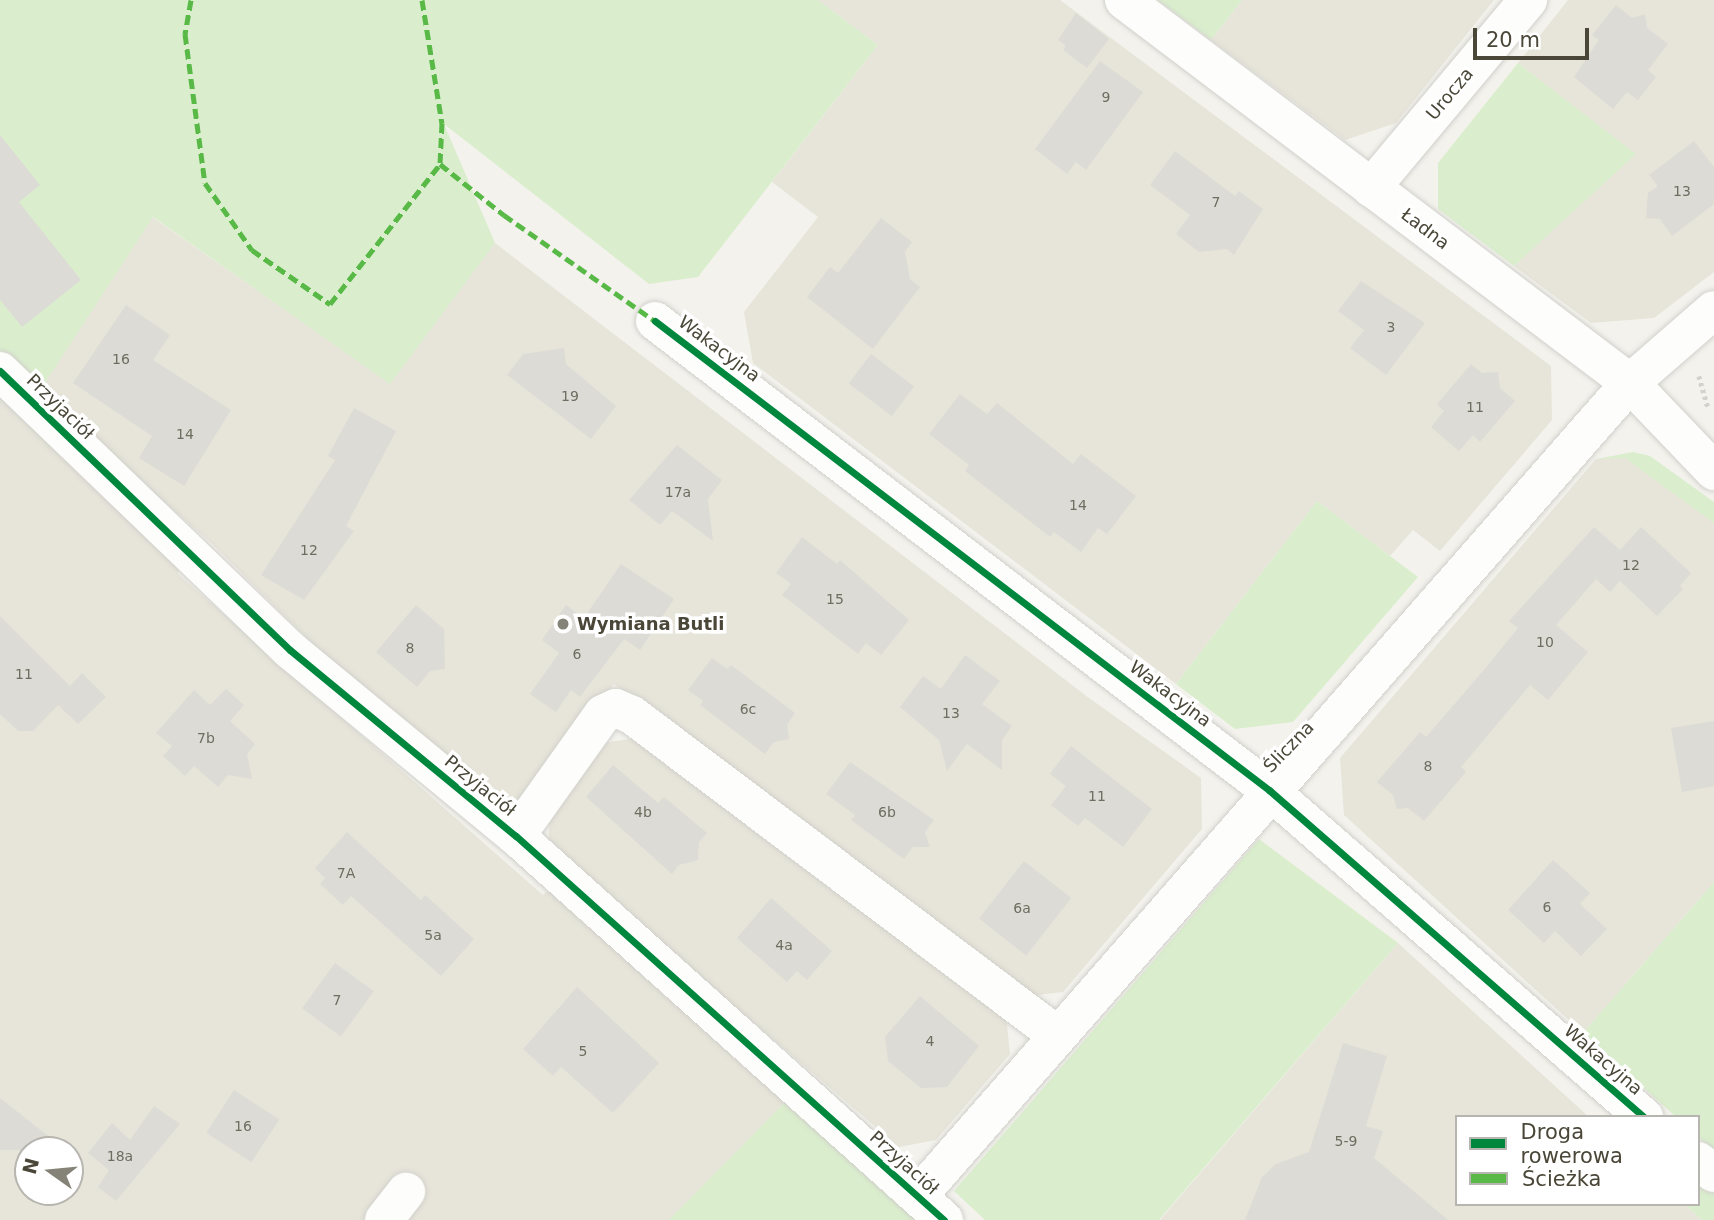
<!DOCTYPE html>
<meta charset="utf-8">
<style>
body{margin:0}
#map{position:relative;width:1714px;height:1220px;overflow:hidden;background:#f3f2ed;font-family:"DejaVu Sans",sans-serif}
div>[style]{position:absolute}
.residential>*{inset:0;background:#e7e5da}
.green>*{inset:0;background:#daeecd}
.building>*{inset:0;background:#dcdbd5;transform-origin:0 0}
.path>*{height:4.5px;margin-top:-2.25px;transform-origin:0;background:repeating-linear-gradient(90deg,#d3d2cb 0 3.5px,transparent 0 7px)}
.roads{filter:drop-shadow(0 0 2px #d1d0cb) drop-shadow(0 0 2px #d1d0cb)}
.street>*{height:38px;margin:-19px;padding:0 19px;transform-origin:19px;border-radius:19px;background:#fdfdfc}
.quiet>*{height:5px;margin-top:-2.5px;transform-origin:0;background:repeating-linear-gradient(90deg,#58b947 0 10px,transparent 0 15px)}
.cycleway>*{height:7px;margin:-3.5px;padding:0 3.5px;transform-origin:3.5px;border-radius:3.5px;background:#00873e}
.dots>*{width:19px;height:19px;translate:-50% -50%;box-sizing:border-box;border:4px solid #fff;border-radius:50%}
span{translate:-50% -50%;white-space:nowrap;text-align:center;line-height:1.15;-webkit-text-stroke:7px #fff;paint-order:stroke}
.number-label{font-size:14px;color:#6f6d60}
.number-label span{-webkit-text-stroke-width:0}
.street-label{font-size:18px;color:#4a4738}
.poi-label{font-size:18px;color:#4a4738;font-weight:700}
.left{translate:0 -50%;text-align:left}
.legend{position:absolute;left:1455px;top:1115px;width:245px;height:91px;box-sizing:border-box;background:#fff;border:2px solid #b7b5af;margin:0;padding:9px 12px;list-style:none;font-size:21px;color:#4a4738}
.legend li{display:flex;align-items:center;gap:14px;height:35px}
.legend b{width:35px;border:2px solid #b7b5af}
.north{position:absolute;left:14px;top:1136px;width:70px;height:70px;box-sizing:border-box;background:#fff;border:2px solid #b7b5af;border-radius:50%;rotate:285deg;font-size:19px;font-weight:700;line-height:28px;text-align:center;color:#4a4738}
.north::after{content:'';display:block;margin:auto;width:24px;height:32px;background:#858377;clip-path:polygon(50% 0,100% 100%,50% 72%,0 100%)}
.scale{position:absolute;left:1473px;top:28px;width:116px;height:32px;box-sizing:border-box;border:4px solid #4a4738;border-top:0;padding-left:9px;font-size:21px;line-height:24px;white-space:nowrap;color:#4a4738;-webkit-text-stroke:5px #fff;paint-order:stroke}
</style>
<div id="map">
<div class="residential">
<i style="clip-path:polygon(818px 0,1060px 0,1551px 366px,1552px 420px,1440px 551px,1413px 530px,1390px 556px,1317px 501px,1176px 684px,753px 363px,744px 312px,818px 217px,772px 182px,878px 45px)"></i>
<i style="clip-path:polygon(1242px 0,1494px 0,1396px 123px,1345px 140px,1211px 40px)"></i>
<i style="clip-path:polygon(1568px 0,1714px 0,1714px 272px,1654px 318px,1591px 323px,1514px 266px,1635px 154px,1518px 63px)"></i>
<i style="clip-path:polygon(152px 217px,390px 383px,495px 243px,1089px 698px,1201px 778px,1202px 829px,1063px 992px,1029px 996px,614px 684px,514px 817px,322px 653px,211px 543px,39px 392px)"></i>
<i style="clip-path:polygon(evenodd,0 387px,179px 549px,178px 574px,543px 895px,551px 888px,786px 1101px,678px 1220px,0 1220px,0 387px,28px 1150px,70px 1150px,70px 1192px,28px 1192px,28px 1150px)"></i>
<i style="clip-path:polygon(1625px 457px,1714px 523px,1714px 882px,1583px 1033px,1344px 815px,1340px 758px,1596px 459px)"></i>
<i style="clip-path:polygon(637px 738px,1006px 1015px,1010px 1054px,936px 1140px,899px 1147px,549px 847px,549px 808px,596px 744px)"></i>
<i style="clip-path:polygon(1398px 943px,1589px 1117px,1457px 1117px,1457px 1204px,1685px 1204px,1702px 1220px,1160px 1220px)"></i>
</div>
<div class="green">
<i style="clip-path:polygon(0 0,818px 0,878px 45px,698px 277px,649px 284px,444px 124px,495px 243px,390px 384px,153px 217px,39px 392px,0 360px)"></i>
<i style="clip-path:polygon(1158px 0,1242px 0,1211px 40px)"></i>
<i style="clip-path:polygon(1518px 63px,1636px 154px,1514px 266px,1438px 209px,1438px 163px)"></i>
<i style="clip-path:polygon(1633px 452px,1650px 456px,1714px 502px,1714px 523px,1625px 458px,1596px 459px)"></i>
<i style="clip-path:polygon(1317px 501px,1418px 577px,1293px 722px,1235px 729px,1176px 684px)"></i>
<i style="clip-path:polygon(1259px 839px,1398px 943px,1159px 1220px,985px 1220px,954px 1191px)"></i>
<i style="clip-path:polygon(1714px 882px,1714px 1151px,1698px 1137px,1698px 1117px,1676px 1117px,1583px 1033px)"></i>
<i style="clip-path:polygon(786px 1101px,917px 1220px,669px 1220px)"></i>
<i style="clip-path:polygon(1698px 1179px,1714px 1190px,1714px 1220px,1702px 1220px,1685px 1204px,1698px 1204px)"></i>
</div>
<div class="building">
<i style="clip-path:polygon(1616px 5px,1632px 18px,1645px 14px,1647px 28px,1668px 44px,1648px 70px,1656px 77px,1638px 100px,1627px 92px,1613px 109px,1574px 77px,1599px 40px,1592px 35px)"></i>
<i style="clip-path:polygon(1076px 13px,1109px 39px,1087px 68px,1063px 50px,1066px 46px,1058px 40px)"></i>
<i style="clip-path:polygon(1100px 61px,1143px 92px,1086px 170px,1076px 162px,1067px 174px,1035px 149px)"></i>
<i style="clip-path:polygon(0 135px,40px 185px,19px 202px,81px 280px,22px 327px,0 300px)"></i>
<i style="clip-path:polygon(1694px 141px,1714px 167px,1714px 204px,1672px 236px,1660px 219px,1646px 218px,1648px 193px,1658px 186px,1649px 175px)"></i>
<i style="clip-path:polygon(1175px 151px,1235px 196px,1239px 191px,1263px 209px,1234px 255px,1227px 249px,1199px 252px,1176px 234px,1190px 215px,1150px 185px)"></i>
<i style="clip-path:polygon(881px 218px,912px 242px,905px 252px,910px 279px,920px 287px,873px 349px,807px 297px,830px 267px,838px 273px)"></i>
<i style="clip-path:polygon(1361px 281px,1425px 323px,1386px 375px,1350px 348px,1364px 330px,1338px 311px)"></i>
<i style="clip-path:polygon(126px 305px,170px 335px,153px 360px,231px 410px,184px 486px,139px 458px,152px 436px,73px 383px)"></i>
<i style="clip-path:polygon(564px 348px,566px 364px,616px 406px,591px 439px,507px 375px,523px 354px)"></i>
<i style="left:871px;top:354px;width:54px;height:37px;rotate:37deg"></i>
<i style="clip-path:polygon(1471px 364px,1482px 373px,1498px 372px,1500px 388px,1515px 401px,1480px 442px,1473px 435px,1459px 451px,1431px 427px,1444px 411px,1437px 404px)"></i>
<i style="clip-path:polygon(960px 394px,987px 414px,997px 403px,1073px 464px,1081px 454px,1136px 496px,1107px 534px,1098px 528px,1081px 552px,1054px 532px,1050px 537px,965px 471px,969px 465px,929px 434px)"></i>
<i style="clip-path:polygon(354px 408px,396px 431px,346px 526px,354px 531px,304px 600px,261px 575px,335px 460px,328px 456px)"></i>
<i style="clip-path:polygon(677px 445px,722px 480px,708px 499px,713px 541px,672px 511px,660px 525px,629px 500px)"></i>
<i style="clip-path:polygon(1594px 527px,1620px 550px,1641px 527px,1691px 573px,1680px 586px,1683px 589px,1657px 616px,1620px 581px,1610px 592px,1596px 579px,1556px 625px,1588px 652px,1548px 700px,1530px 685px,1461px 767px,1466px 772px,1424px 821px,1408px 808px,1397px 809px,1393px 795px,1377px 782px,1420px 732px,1426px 737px,1483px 671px,1518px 628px,1509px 621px)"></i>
<i style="clip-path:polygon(802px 537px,837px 564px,840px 560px,909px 620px,881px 655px,866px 643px,858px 654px,782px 595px,791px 584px,776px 573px)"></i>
<i style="clip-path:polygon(621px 564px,674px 599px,640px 650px,624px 639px,580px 697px,571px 690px,556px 712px,530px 694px,559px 653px,542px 640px,566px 605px,584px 618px)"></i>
<i style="clip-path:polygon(416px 605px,444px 629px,445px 669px,430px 671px,417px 687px,376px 652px)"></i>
<i style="clip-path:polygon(0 616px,70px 686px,82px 673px,106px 697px,78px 724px,58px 705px,33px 731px,18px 731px,0 714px)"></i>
<i style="clip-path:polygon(965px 655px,1000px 681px,982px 704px,1012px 726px,1002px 740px,1002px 770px,967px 744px,947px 771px,939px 740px,900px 707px,923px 676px,941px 689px)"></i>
<i style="clip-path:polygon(712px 658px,727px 669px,731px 665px,795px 713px,787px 725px,789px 739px,774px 742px,765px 754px,700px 705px,703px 701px,688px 690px)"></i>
<i style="clip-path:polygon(226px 689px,244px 705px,230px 721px,255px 744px,247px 754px,252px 779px,228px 775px,218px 787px,194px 766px,185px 776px,163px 756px,172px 746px,156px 733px,194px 690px,210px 705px)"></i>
<i style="clip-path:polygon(1714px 721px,1714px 786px,1682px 792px,1671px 728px)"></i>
<i style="clip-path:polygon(1071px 746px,1152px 809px,1123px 847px,1085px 818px,1078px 826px,1051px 805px,1066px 786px,1050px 774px)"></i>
<i style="clip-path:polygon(850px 762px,934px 820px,925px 832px,930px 847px,913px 847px,904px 859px,851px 820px,855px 815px,826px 794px)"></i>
<i style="clip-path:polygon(613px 765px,658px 803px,664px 797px,707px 833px,699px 842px,698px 860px,679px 865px,672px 874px,586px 797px)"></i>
<i style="clip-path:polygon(347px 832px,421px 900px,425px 895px,474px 939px,441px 976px,351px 896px,343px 905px,320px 884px,325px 878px,315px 868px)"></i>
<i style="clip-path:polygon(1553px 860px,1590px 893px,1580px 904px,1607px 929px,1581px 956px,1555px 931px,1544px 943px,1508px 910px)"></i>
<i style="left:1024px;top:861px;width:60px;height:73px;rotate:38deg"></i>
<i style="clip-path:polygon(771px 898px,832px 951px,807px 980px,797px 971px,787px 982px,737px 938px)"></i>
<i style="left:335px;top:963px;width:48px;height:56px;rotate:36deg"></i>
<i style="clip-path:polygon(577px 987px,659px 1063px,613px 1113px,561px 1067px,553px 1076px,523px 1049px)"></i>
<i style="clip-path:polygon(920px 996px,979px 1046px,947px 1087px,921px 1088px,888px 1061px,885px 1037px)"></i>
<i style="clip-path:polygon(1343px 1043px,1387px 1056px,1366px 1126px,1383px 1131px,1374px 1158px,1448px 1220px,1245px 1220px,1262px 1177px,1276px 1164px,1309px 1152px)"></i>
<i style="left:234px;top:1090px;width:54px;height:51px;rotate:33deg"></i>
<i style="clip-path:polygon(0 1098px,66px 1150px,0 1150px)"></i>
<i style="clip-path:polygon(154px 1106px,180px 1124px,116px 1201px,98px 1187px,109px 1170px,88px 1153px,112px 1123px,130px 1140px)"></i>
</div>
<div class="path">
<i style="left:1699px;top:376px;width:32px;rotate:74deg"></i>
</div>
<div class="roads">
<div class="street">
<i style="left:1124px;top:0;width:635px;rotate:37.12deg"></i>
<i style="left:1630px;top:383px;width:122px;rotate:46.3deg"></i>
<i style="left:1371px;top:188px;width:245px;rotate:-50.1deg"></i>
<i style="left:655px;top:321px;width:773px;rotate:37.37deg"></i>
<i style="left:1269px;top:790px;width:498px;rotate:41.1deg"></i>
<i style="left:0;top:371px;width:402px;rotate:43.9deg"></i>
<i style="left:290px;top:650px;width:293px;rotate:39.5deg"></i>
<i style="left:516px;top:836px;width:575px;rotate:41.9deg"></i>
<i style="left:516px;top:836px;width:150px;rotate:-54.5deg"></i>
<i style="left:603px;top:714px;width:14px;rotate:-25deg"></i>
<i style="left:616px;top:708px;width:17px;rotate:24deg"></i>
<i style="left:632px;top:715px;width:532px;rotate:36.98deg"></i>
<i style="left:1698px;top:1161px;width:20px;rotate:37deg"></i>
<i style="left:918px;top:1196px;width:1081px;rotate:-48.79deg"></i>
<i style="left:1630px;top:383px;width:111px;rotate:-41deg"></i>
<i style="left:384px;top:1220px;width:36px;rotate:-52deg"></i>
</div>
</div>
<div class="quiet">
<i style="left:191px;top:0;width:35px;rotate:100deg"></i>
<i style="left:185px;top:34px;width:150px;rotate:82.4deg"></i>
<i style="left:205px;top:183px;width:82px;rotate:55deg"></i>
<i style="left:252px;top:250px;width:95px;rotate:34.7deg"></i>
<i style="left:330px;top:304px;width:178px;rotate:-51.8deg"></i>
<i style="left:422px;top:0;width:125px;rotate:80.8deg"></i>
<i style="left:442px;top:123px;width:41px;rotate:92.8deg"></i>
<i style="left:440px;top:164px;width:82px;rotate:38.6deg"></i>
<i style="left:504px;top:215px;width:184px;rotate:35.1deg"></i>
</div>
<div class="cycleway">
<i style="left:655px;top:321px;width:773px;rotate:37.37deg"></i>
<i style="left:1269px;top:790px;width:498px;rotate:41.1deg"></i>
<i style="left:0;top:371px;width:402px;rotate:43.9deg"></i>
<i style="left:290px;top:650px;width:293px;rotate:39.5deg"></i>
<i style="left:516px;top:836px;width:575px;rotate:41.9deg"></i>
</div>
<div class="dots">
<i style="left:563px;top:624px;background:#858377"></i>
</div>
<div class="number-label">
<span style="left:1106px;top:97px">9</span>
<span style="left:1682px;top:191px">13</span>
<span style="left:1216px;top:202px">7</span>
<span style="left:1391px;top:327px">3</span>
<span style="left:121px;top:359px">16</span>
<span style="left:570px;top:396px">19</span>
<span style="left:1475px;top:407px">11</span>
<span style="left:185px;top:434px">14</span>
<span style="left:678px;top:492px">17a</span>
<span style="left:1078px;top:505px">14</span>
<span style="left:309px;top:550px">12</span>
<span style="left:1631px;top:565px">12</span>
<span style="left:835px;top:599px">15</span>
<span style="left:1545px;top:642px">10</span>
<span style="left:410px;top:648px">8</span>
<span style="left:577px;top:654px">6</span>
<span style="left:24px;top:674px">11</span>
<span style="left:748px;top:709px">6c</span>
<span style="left:951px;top:713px">13</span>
<span style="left:206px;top:738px">7b</span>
<span style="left:1428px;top:766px">8</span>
<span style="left:1097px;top:796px">11</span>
<span style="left:643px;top:812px">4b</span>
<span style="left:887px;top:812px">6b</span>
<span style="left:346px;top:873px">7A</span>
<span style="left:1547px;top:907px">6</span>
<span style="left:1022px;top:908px">6a</span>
<span style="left:433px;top:935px">5a</span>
<span style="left:784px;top:945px">4a</span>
<span style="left:337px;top:1000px">7</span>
<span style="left:930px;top:1041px">4</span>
<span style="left:583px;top:1051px">5</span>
<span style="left:243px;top:1126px">16</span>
<span style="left:1346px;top:1141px">5-9</span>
<span style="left:120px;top:1156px">18a</span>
</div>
<div class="street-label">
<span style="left:1450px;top:94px;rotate:-50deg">Urocza</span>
<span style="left:1425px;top:229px;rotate:37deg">Ładna</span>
<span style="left:719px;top:349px;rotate:37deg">Wakacyjna</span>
<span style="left:60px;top:407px;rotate:44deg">Przyjaciół</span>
<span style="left:1170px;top:694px;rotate:37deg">Wakacyjna</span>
<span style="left:1289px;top:747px;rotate:-46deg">Śliczna</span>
<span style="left:480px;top:786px;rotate:39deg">Przyjaciół</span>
<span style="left:1603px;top:1060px;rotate:41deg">Wakacyjna</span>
<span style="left:904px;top:1163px;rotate:42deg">Przyjaciół</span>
</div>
<div class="poi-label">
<span class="left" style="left:577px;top:624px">Wymiana Butli</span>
</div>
<ul class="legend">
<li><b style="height:9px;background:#00873e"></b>Droga rowerowa</li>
<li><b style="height:9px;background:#58b947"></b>Ścieżka</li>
</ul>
<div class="north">N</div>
<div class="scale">20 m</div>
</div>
